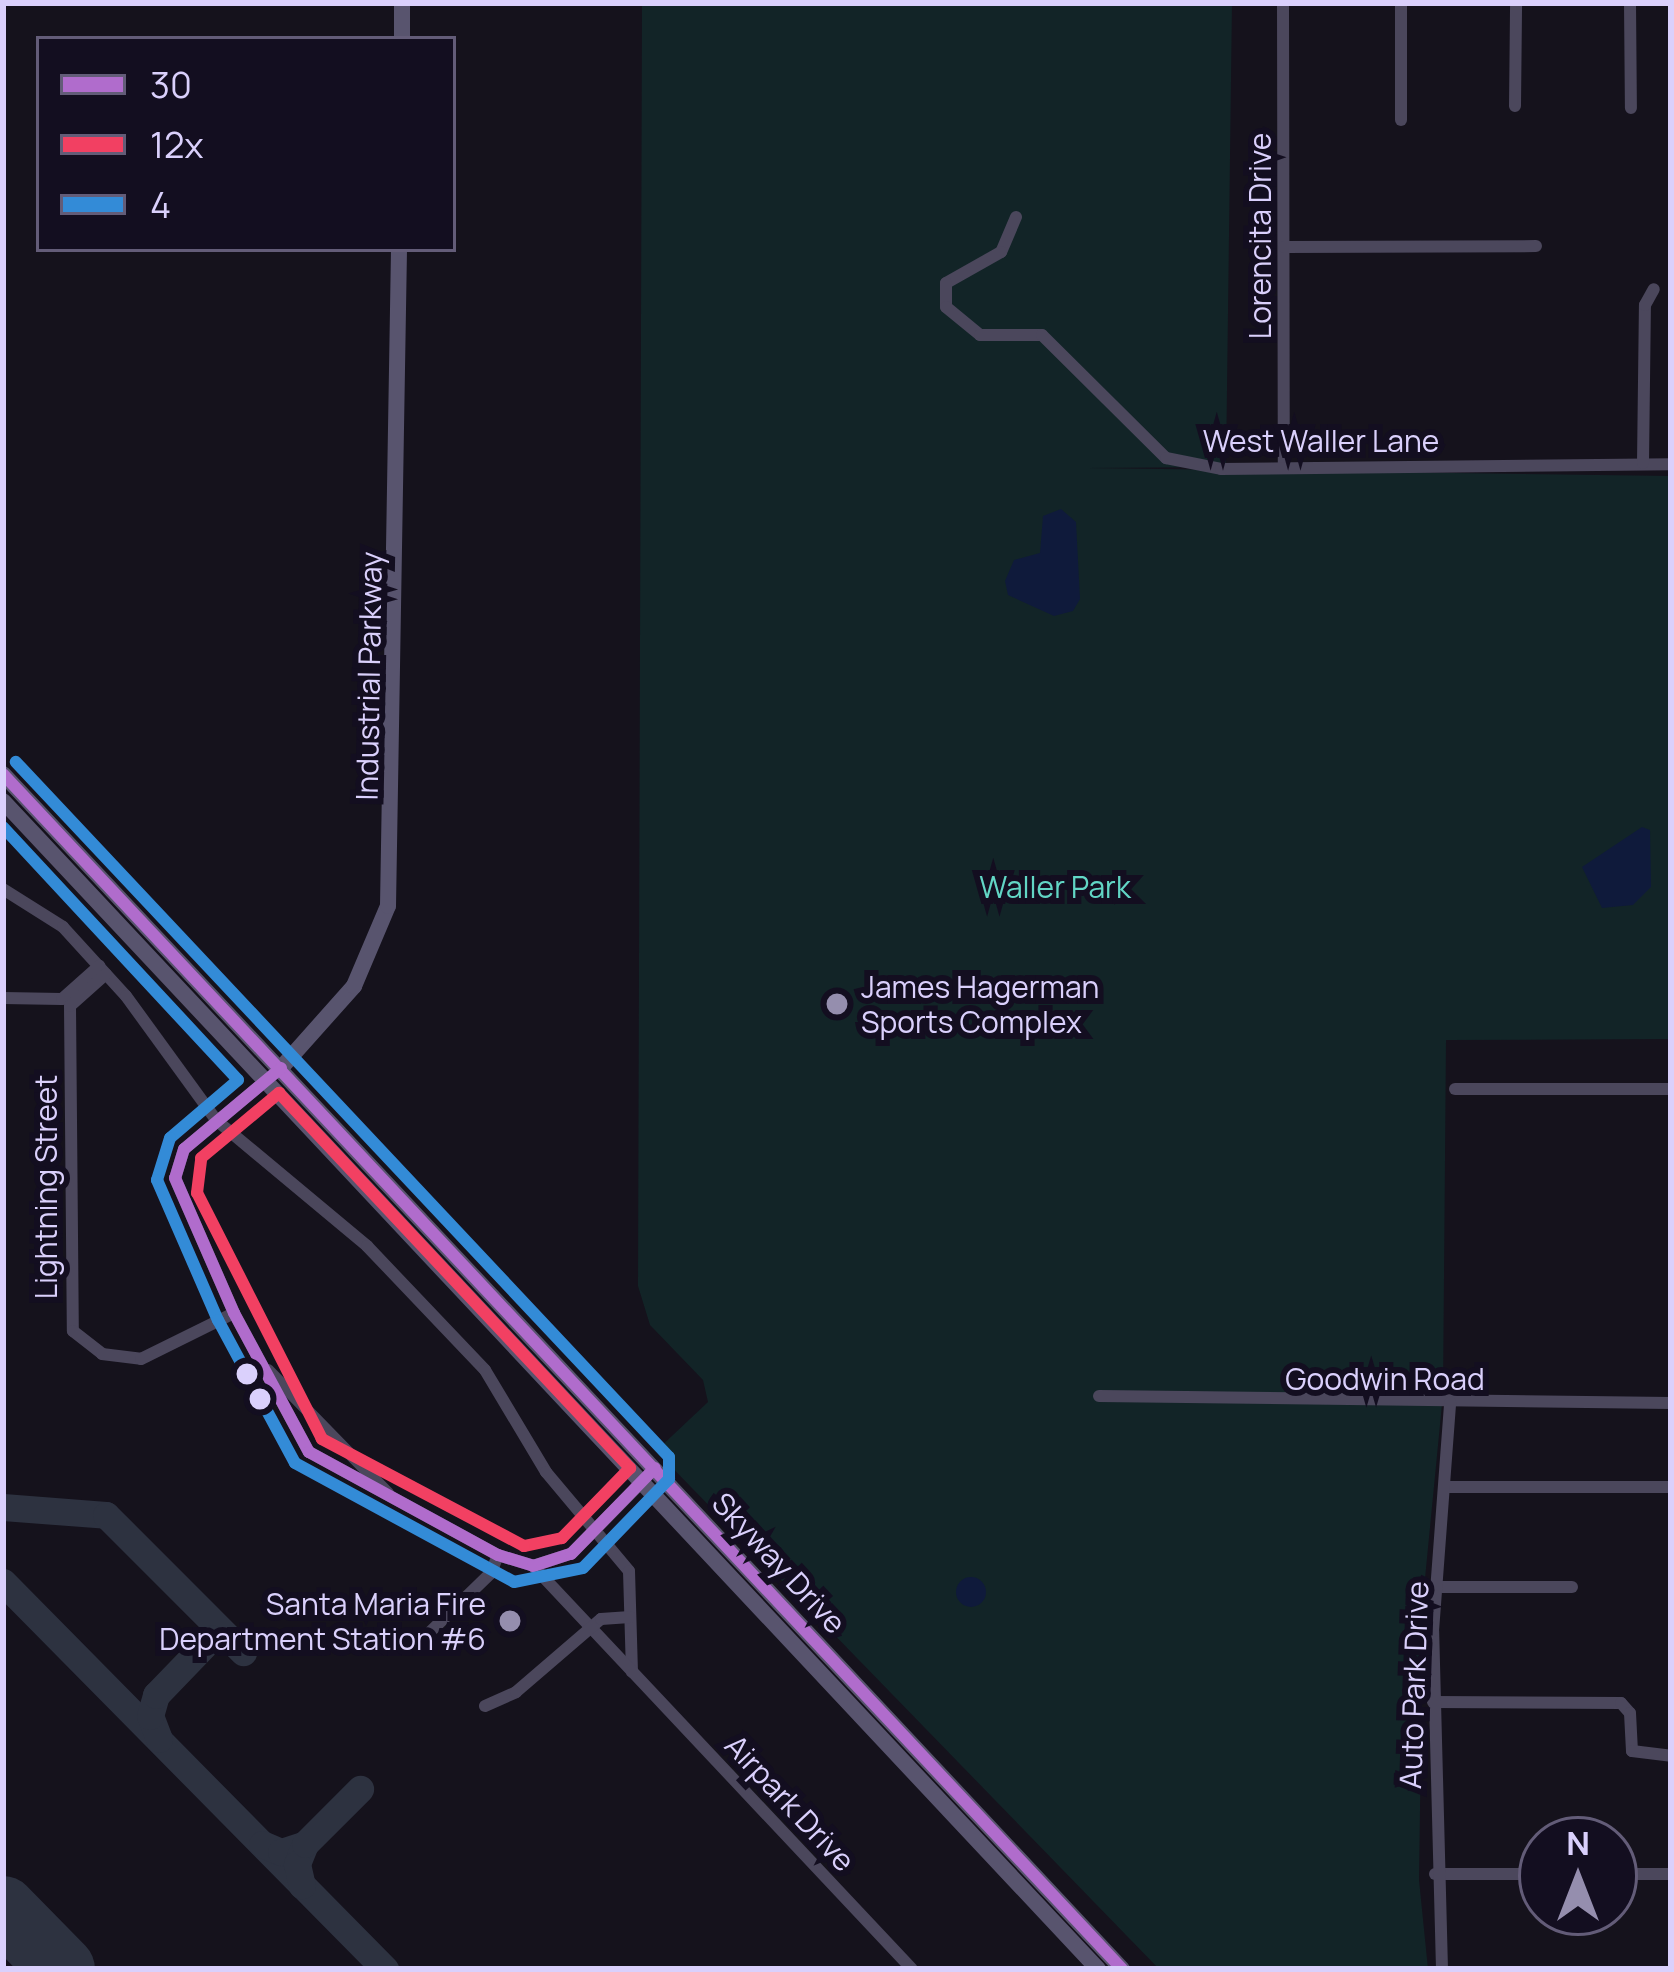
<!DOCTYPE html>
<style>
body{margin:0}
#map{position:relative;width:1674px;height:1972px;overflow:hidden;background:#15121c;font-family:Manrope,sans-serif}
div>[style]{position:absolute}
.green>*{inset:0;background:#122427}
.water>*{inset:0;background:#0f1a3b}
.round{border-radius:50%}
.taxiway>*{height:27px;margin:-13.5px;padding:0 13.5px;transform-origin:13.5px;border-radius:13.5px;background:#2d3240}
.runway>*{height:66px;margin:-33px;padding:0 33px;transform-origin:33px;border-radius:33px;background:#2d3240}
.street>*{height:12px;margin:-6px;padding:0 6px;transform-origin:6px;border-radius:6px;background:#4b475c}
.secondary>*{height:16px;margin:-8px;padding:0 8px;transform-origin:8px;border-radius:8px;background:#58546e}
.bus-1>*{height:12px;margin:-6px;padding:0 6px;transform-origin:6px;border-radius:6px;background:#b06ccc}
.bus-2>*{height:12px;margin:-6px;padding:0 6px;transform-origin:6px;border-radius:6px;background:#f24062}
.bus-3>*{height:12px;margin:-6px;padding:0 6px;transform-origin:6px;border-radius:6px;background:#338bd7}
.dots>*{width:33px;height:33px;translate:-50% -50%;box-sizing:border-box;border:6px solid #130e20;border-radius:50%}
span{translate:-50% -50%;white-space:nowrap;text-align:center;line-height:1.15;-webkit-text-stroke:12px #130e20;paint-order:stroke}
.street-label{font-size:30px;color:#dad0fc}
.park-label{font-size:30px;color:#62d6c5}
.poi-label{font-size:30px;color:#dad0fc}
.left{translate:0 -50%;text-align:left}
.right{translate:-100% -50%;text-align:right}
.frame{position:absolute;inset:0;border:6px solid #dad0fc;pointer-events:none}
.legend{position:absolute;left:36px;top:36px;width:420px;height:216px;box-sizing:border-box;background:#130e20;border:3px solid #635c78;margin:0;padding:15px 21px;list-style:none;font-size:36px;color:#dad0fc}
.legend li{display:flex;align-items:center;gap:24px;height:60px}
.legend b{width:60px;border:3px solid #635c78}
.north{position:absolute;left:1518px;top:1816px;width:120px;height:120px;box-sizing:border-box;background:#130e20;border:3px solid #635c78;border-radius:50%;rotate:0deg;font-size:33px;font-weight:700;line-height:48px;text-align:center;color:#dad0fc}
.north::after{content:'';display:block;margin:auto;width:42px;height:54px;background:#958eae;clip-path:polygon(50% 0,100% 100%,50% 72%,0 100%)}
</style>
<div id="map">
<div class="green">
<i style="clip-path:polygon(642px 3px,1232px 3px,1226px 467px,1088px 468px,1671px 476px,1671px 1039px,1446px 1040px,1443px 1394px,1423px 1599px,1419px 1880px,1428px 1969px,1159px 1969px,656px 1451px,708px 1402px,703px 1380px,650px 1325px,638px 1286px)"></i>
</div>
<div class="water">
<i style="clip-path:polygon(1061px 509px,1076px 522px,1080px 599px,1073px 611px,1054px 616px,1008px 595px,1005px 581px,1014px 560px,1040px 553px,1043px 516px)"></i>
<i style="clip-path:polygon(1642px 827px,1650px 830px,1651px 887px,1633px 905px,1602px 908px,1582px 867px)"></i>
<i class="round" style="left:956px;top:1577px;width:30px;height:30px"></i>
</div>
<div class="taxiway">
<i style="left:3px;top:1507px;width:103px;rotate:4.4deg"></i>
<i style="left:106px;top:1515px;width:194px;rotate:45deg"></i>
<i style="left:3px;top:1582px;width:544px;rotate:45.37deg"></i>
<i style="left:159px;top:1739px;width:25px;rotate:-111deg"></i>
<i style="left:150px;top:1716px;width:22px;rotate:-74deg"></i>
<i style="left:156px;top:1695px;width:79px;rotate:-46deg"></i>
<i style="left:262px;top:1844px;width:21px;rotate:23deg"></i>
<i style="left:281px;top:1852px;width:25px;rotate:-18deg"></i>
<i style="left:305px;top:1844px;width:22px;rotate:112deg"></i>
<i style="left:297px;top:1864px;width:22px;rotate:77deg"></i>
<i style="left:305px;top:1844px;width:78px;rotate:-45deg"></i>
</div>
<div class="runway">
<i style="left:3px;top:1909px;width:84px;rotate:45.5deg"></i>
</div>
<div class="street">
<i style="left:1283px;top:3px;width:465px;rotate:89.9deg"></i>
<i style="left:1630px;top:3px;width:105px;rotate:89.5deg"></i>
<i style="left:1515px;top:106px;width:103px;rotate:-89.4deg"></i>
<i style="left:1401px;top:120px;width:117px;rotate:-90deg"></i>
<i style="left:1016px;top:217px;width:38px;rotate:113deg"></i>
<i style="left:1001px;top:252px;width:63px;rotate:150.6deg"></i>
<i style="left:946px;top:283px;width:24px;rotate:90deg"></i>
<i style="left:946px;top:307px;width:44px;rotate:39.5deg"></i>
<i style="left:980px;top:335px;width:62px"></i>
<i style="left:1042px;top:335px;width:175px;rotate:44.8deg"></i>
<i style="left:1166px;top:458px;width:56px;rotate:11.3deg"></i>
<i style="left:1221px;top:469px;width:450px;rotate:-0.6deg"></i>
<i style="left:1284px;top:247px;width:252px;rotate:-0.2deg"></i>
<i style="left:1643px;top:463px;width:158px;rotate:-89.3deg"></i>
<i style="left:1645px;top:305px;width:18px;rotate:-61deg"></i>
<i style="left:3px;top:889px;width:71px;rotate:32.3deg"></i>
<i style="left:63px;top:927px;width:93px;rotate:47.6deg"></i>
<i style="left:126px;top:996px;width:153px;rotate:54deg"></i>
<i style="left:216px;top:1120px;width:197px;rotate:39.8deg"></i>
<i style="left:367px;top:1246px;width:171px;rotate:46.4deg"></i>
<i style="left:485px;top:1370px;width:119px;rotate:59.1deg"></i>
<i style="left:546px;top:1472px;width:129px;rotate:50deg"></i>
<i style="left:629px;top:1571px;width:101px;rotate:88.3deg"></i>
<i style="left:3px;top:998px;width:59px;rotate:1deg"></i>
<i style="left:62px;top:999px;width:50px;rotate:-41.7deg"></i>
<i style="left:70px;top:1006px;width:325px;rotate:89.5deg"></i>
<i style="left:73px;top:1331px;width:37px;rotate:38deg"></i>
<i style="left:102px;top:1354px;width:39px;rotate:7deg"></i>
<i style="left:141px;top:1359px;width:104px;rotate:-26.3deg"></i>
<i style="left:70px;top:1006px;width:48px;rotate:-41.6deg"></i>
<i style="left:281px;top:1068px;width:126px;rotate:140.1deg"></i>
<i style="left:184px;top:1149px;width:30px;rotate:107deg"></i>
<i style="left:175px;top:1178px;width:147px;rotate:66.4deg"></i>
<i style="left:234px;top:1313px;width:158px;rotate:61.7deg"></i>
<i style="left:309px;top:1452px;width:215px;rotate:28.6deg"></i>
<i style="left:498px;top:1555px;width:37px;rotate:17deg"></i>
<i style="left:533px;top:1566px;width:40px;rotate:-18deg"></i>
<i style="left:571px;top:1554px;width:107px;rotate:-45.4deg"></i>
<i style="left:1455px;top:1089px;width:216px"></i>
<i style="left:268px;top:1370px;width:172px;rotate:45.7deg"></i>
<i style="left:1099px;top:1396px;width:572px;rotate:0.7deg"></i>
<i style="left:1448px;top:1487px;width:223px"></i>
<i style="left:533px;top:1566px;width:553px;rotate:46.76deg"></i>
<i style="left:1439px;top:1587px;width:133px"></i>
<i style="left:429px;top:1633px;width:86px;rotate:-44.1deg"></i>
<i style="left:491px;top:1573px;width:19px;rotate:-69deg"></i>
<i style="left:1433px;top:1702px;width:188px;rotate:0.3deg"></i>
<i style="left:1621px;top:1703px;width:13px;rotate:48deg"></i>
<i style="left:1630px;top:1713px;width:38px;rotate:87deg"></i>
<i style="left:1632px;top:1751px;width:39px;rotate:7deg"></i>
<i style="left:485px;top:1706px;width:34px;rotate:-24deg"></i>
<i style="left:516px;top:1692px;width:112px;rotate:-40.7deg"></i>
<i style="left:601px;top:1619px;width:29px;rotate:-4deg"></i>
<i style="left:1435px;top:1874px;width:107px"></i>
<i style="left:1614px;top:1874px;width:57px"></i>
<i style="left:1442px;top:1969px;width:338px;rotate:-91.5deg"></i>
<i style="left:1433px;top:1631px;width:229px;rotate:-85.7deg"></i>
</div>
<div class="secondary">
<i style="left:402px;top:39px;width:36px;rotate:-90deg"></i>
<i style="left:3px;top:774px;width:1637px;rotate:46.88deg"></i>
<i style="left:3px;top:801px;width:1601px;rotate:46.85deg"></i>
<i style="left:281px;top:1068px;width:110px;rotate:-48.3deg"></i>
<i style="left:354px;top:986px;width:87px;rotate:-67deg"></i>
<i style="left:388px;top:906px;width:657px;rotate:-89.04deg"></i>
</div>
<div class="bus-1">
<i style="left:3px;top:774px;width:1637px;rotate:46.88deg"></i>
<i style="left:281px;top:1068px;width:126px;rotate:140.1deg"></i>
<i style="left:184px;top:1149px;width:30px;rotate:107deg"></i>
<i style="left:175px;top:1178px;width:147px;rotate:66.4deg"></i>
<i style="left:234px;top:1313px;width:158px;rotate:61.7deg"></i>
<i style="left:309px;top:1452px;width:215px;rotate:28.6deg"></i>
<i style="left:498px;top:1555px;width:37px;rotate:17deg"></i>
<i style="left:533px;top:1566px;width:40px;rotate:-18deg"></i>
<i style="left:571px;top:1554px;width:120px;rotate:-45.7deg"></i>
</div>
<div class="bus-2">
<i style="left:279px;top:1093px;width:514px;rotate:46.89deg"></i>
<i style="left:630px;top:1468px;width:98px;rotate:134.2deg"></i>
<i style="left:562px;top:1538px;width:39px;rotate:168deg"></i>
<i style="left:524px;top:1546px;width:229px;rotate:-152.1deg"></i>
<i style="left:322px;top:1439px;width:276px;rotate:-116.9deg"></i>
<i style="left:197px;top:1193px;width:35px;rotate:-83deg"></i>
<i style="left:201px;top:1158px;width:102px;rotate:-39.8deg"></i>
</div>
<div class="bus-3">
<i style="left:3px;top:827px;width:345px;rotate:47.1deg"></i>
<i style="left:238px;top:1080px;width:89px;rotate:139.5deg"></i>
<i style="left:170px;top:1138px;width:44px;rotate:107.2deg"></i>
<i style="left:157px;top:1180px;width:153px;rotate:66.5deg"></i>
<i style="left:218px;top:1320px;width:162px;rotate:61.7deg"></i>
<i style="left:295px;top:1463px;width:249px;rotate:28.5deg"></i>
<i style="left:514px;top:1582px;width:70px;rotate:-11.5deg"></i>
<i style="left:583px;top:1568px;width:124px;rotate:-46deg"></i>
<i style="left:669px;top:1479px;width:22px;rotate:-90deg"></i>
<i style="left:669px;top:1457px;width:954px;rotate:-133.22deg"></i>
</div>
<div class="dots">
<i style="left:837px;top:1004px;background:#958eae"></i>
<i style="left:247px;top:1374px;background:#dad0fc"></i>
<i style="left:260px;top:1399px;background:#dad0fc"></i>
<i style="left:510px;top:1621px;background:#958eae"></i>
</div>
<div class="street-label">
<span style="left:1260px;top:236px;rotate:-90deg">Lorencita Drive</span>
<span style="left:1321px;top:441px">West Waller Lane</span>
<span style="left:369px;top:676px;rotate:-89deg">Industrial Parkway</span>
<span style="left:46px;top:1187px;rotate:-90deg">Lightning Street</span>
<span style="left:1385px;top:1379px">Goodwin Road</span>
<span style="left:779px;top:1563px;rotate:47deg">Skyway Drive</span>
<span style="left:1414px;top:1685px;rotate:-88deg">Auto Park Drive</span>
<span style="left:790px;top:1803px;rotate:47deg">Airpark Drive</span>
</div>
<div class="park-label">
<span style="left:1055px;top:887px">Waller Park</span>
</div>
<div class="poi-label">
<span class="left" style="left:861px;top:1004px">James Hagerman<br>Sports Complex</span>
<span class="right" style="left:486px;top:1621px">Santa Maria Fire<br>Department Station #6</span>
</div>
<div class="frame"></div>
<ul class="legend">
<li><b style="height:15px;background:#b06ccc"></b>30</li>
<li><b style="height:15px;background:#f24062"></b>12x</li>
<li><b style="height:15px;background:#338bd7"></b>4</li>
</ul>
<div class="north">N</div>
</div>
